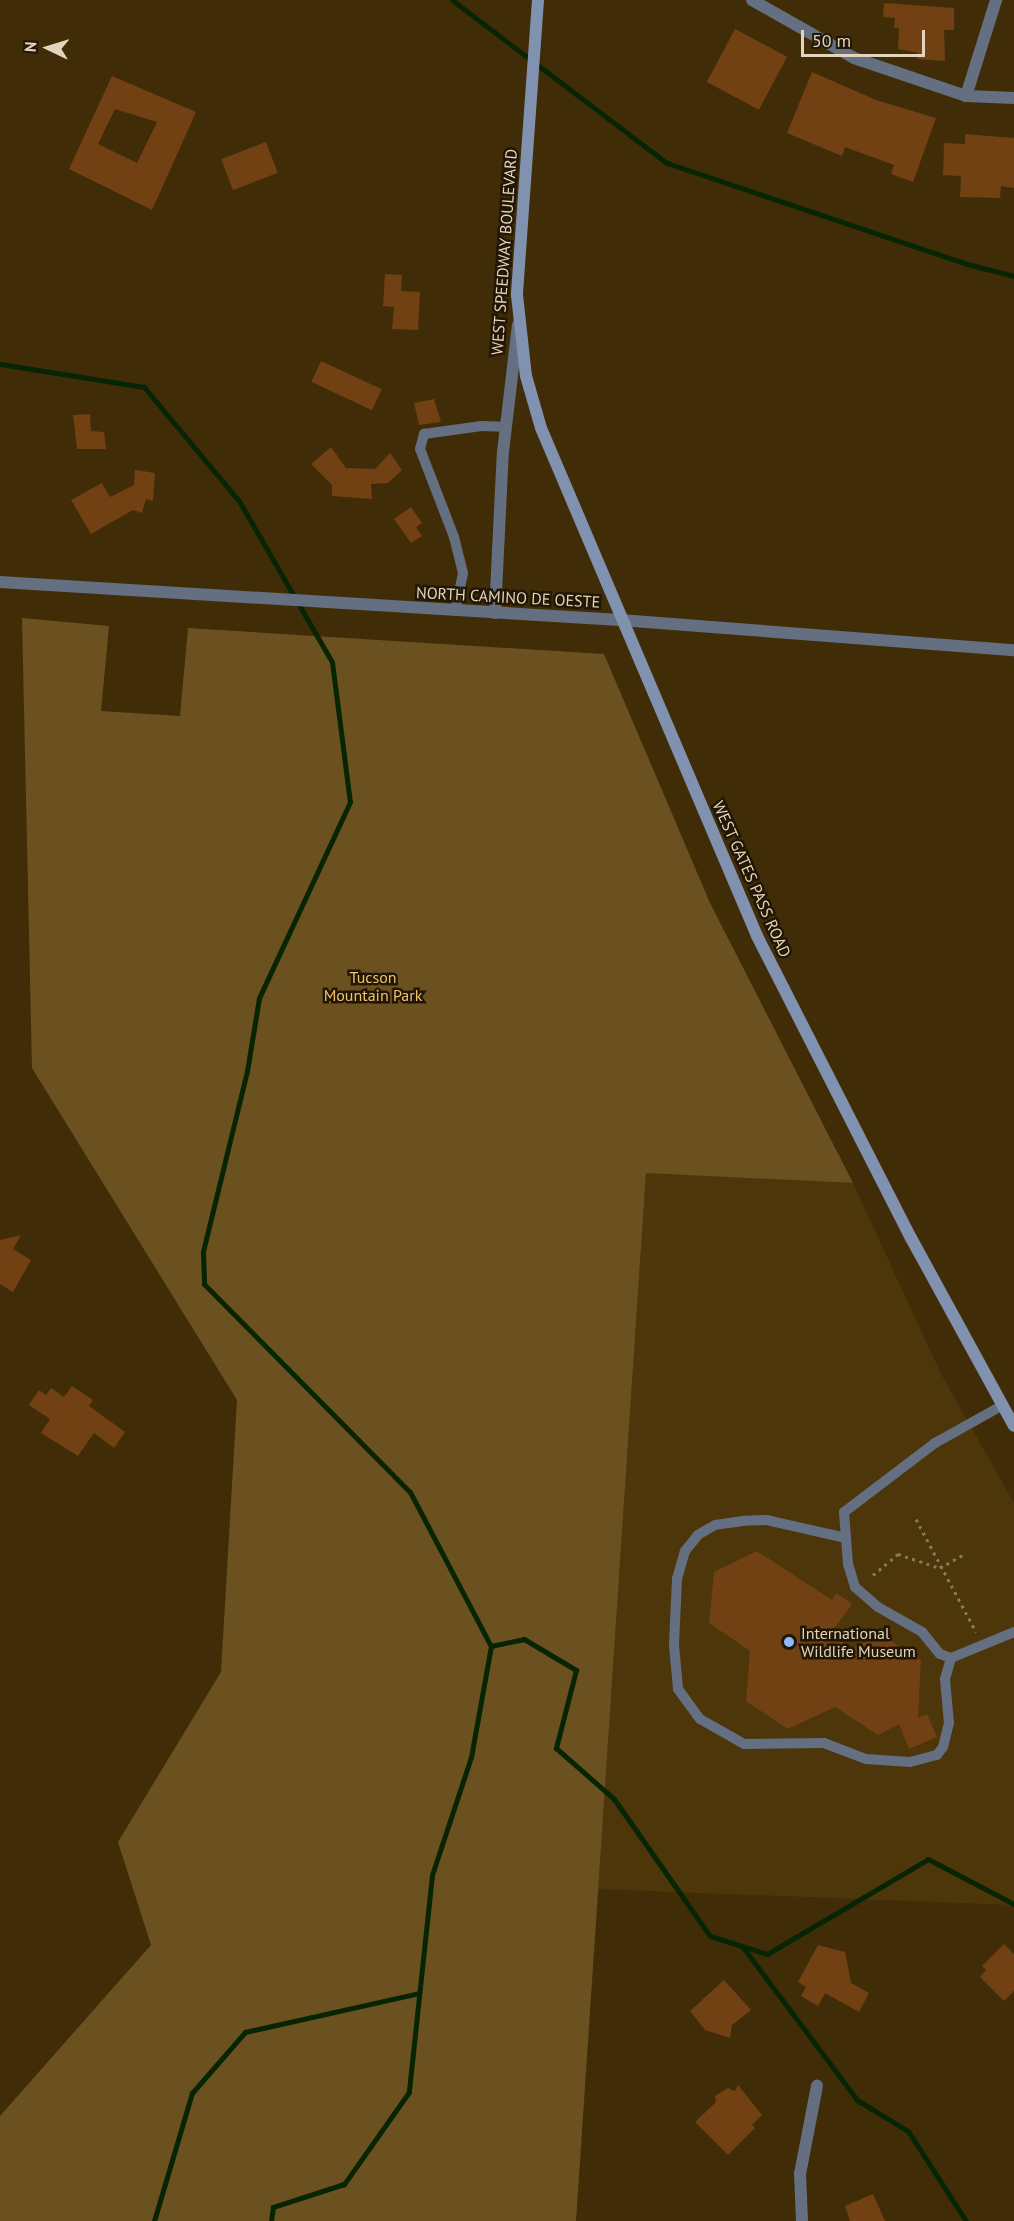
<!DOCTYPE html>
<style>
body{margin:0}
#map{position:relative;width:1014px;height:2221px;overflow:hidden;background:#402d08;font-family:"PT Sans",sans-serif}
div>[style]{position:absolute}
.built>*{inset:0;background:#4c360a}
.green>*{inset:0;background:#6c5120}
.stream>*{height:5px;margin:-2.5px;padding:0 2.5px;transform-origin:2.5px;border-radius:2.5px;background:#072502}
.building>*{inset:0;background:#714113;transform-origin:0 0}
.path>*{height:3px;margin-top:-1.5px;transform-origin:0;background:repeating-linear-gradient(90deg,#897759 0 3px,transparent 0 7.5px)}
.service>*{height:10px;margin:-5px;padding:0 5px;transform-origin:5px;border-radius:5px;background:#646f82}
.minor>*{height:12px;margin:-6px;padding:0 6px;transform-origin:6px;border-radius:6px;background:#646f82}
.tertiary>*{height:12px;margin:-6px;padding:0 6px;transform-origin:6px;border-radius:6px;background:#646f82}
.secondary>*{height:12px;margin:-6px;padding:0 6px;transform-origin:6px;border-radius:6px;background:#8092af}
.dots>*{width:16px;height:16px;translate:-50% -50%;box-sizing:border-box;border:3px solid #221704;border-radius:50%}
span{translate:-50% -50%;white-space:nowrap;text-align:center;line-height:1.15;-webkit-text-stroke:5px #221704;paint-order:stroke}
.street-label{font-size:16px;color:#e3d4bd}
.park-label{font-size:16px;color:#f2c16c}
.poi-label{font-size:16px;color:#e3d4bd}
.left{translate:0 -50%;text-align:left}
.north{position:absolute;left:18px;top:18px;width:60px;height:60px;-webkit-text-stroke:4px #221704;paint-order:stroke;rotate:274deg;font-size:16px;font-weight:700;line-height:24px;text-align:center;color:#e3d4bd}
.north::after{content:'';display:block;margin:auto;width:21px;height:27px;background:#e3d4bd;clip-path:polygon(50% 0,100% 100%,50% 72%,0 100%)}
.scale{position:absolute;left:801px;top:30px;width:124px;height:27px;box-sizing:border-box;border:3px solid #e3d4bd;border-top:0;padding-left:8px;font-size:18px;line-height:21px;white-space:nowrap;color:#e3d4bd;-webkit-text-stroke:4px #221704;paint-order:stroke}
</style>
<div id="map">
<div class="built">
<i style="clip-path:polygon(646px 1172px,853px 1183px,941px 1374px,1014px 1503px,1014px 1905px,598px 1889px)"></i>
</div>
<div class="green">
<i style="clip-path:polygon(22px 618px,109px 626px,101px 711px,180px 716px,188px 628px,604px 654px,710px 903px,853px 1183px,646px 1173px,576px 2221px,0 2221px,0 2116px,151px 1945px,118px 1842px,221px 1672px,237px 1400px,32px 1068px)"></i>
</div>
<div class="stream">
<i style="left:452px;top:0;width:270px;rotate:37.2deg"></i>
<i style="left:667px;top:163px;width:317px;rotate:18.6deg"></i>
<i style="left:967px;top:264px;width:49px;rotate:14.3deg"></i>
<i style="left:0;top:364px;width:146px;rotate:9.1deg"></i>
<i style="left:144px;top:387px;width:148px;rotate:50.2deg"></i>
<i style="left:239px;top:501px;width:186px;rotate:60deg"></i>
<i style="left:332px;top:662px;width:141px;rotate:82.7deg"></i>
<i style="left:350px;top:802px;width:216px;rotate:114.9deg"></i>
<i style="left:259px;top:998px;width:74px;rotate:99.3deg"></i>
<i style="left:247px;top:1071px;width:186px;rotate:103.7deg"></i>
<i style="left:203px;top:1252px;width:32px;rotate:88deg"></i>
<i style="left:204px;top:1284px;width:293px;rotate:45.3deg"></i>
<i style="left:410px;top:1492px;width:174px;rotate:62.3deg"></i>
<i style="left:491px;top:1646px;width:113px;rotate:100.2deg"></i>
<i style="left:471px;top:1757px;width:124px;rotate:108.3deg"></i>
<i style="left:432px;top:1875px;width:218px;rotate:96.1deg"></i>
<i style="left:409px;top:2092px;width:113px;rotate:125.2deg"></i>
<i style="left:344px;top:2184px;width:75px;rotate:162.1deg"></i>
<i style="left:273px;top:2207px;width:14px;rotate:98deg"></i>
<i style="left:491px;top:1646px;width:34px;rotate:-12deg"></i>
<i style="left:524px;top:1639px;width:61px;rotate:30.8deg"></i>
<i style="left:576px;top:1670px;width:81px;rotate:104.4deg"></i>
<i style="left:556px;top:1748px;width:77px;rotate:41.3deg"></i>
<i style="left:614px;top:1799px;width:167px;rotate:55deg"></i>
<i style="left:710px;top:1936px;width:60px;rotate:17.5deg"></i>
<i style="left:767px;top:1954px;width:187px;rotate:-30.5deg"></i>
<i style="left:928px;top:1859px;width:97px;rotate:27.6deg"></i>
<i style="left:742px;top:1946px;width:192px;rotate:53.2deg"></i>
<i style="left:857px;top:2100px;width:60px;rotate:31.3deg"></i>
<i style="left:908px;top:2131px;width:107px;rotate:57.2deg"></i>
<i style="left:154px;top:2221px;width:134px;rotate:-73.5deg"></i>
<i style="left:192px;top:2093px;width:81px;rotate:-49deg"></i>
<i style="left:245px;top:2032px;width:178px;rotate:-12.6deg"></i>
</div>
<div class="building">
<i style="clip-path:polygon(884px 3px,954px 8px,954px 30px,944px 30px,945px 61px,917px 59px,918px 53px,898px 49px,899px 28px,894px 28px,895px 18px,883px 17px)"></i>
<i style="left:735px;top:29px;width:59px;height:60px;rotate:28deg"></i>
<i style="clip-path:polygon(812px 72px,876px 100px,936px 118px,913px 182px,891px 174px,894px 165px,845px 147px,842px 156px,787px 133px)"></i>
<i style="clip-path:polygon(evenodd,112px 76px,196px 112px,152px 210px,69px 169px,112px 76px,115px 109px,157px 122px,137px 163px,98px 144px,115px 109px)"></i>
<i style="clip-path:polygon(965px 134px,1014px 138px,1014px 188px,1001px 186px,1000px 198px,960px 197px,961px 176px,943px 175px,944px 143px,965px 144px)"></i>
<i style="left:266px;top:142px;width:33px;height:48px;rotate:69deg"></i>
<i style="clip-path:polygon(385px 274px,402px 275px,401px 291px,420px 292px,418px 330px,392px 329px,394px 307px,383px 306px)"></i>
<i style="left:321px;top:361px;width:67px;height:23px;rotate:25deg"></i>
<i style="clip-path:polygon(434px 399px,441px 422px,419px 425px,414px 403px)"></i>
<i style="clip-path:polygon(90px 414px,91px 431px,104px 432px,106px 449px,77px 449px,73px 415px)"></i>
<i style="clip-path:polygon(331px 447px,346px 468px,375px 469px,390px 453px,402px 470px,388px 483px,371px 484px,372px 499px,332px 496px,332px 485px,311px 464px)"></i>
<i style="clip-path:polygon(135px 470px,155px 473px,153px 501px,146px 499px,142px 513px,133px 510px,91px 534px,71px 500px,102px 483px,110px 497px,134px 485px)"></i>
<i style="clip-path:polygon(411px 507px,422px 523px,416px 527px,422px 536px,411px 543px,394px 519px)"></i>
<i style="clip-path:polygon(21px 1235px,13px 1249px,31px 1260px,13px 1292px,0 1284px,0 1240px)"></i>
<i style="clip-path:polygon(72px 1386px,93px 1400px,89px 1406px,125px 1432px,114px 1448px,94px 1433px,78px 1456px,41px 1433px,50px 1419px,29px 1405px,39px 1390px,46px 1395px,51px 1388px,64px 1397px)"></i>
<i style="clip-path:polygon(757px 1551px,832px 1600px,836px 1593px,852px 1604px,831px 1633px,851px 1649px,881px 1635px,921px 1660px,918px 1718px,927px 1714px,937px 1737px,909px 1749px,899px 1724px,878px 1735px,835px 1707px,788px 1729px,746px 1701px,750px 1651px,709px 1623px,714px 1572px)"></i>
<i style="clip-path:polygon(1004px 1944px,1014px 1954px,1014px 1991px,1004px 2001px,980px 1977px,986px 1970px,982px 1966px)"></i>
<i style="clip-path:polygon(818px 1945px,845px 1952px,851px 1983px,869px 1993px,859px 2012px,825px 1993px,818px 2006px,801px 1996px,806px 1987px,798px 1982px)"></i>
<i style="clip-path:polygon(724px 1980px,751px 2010px,732px 2025px,730px 2038px,705px 2030px,690px 2011px)"></i>
<i style="clip-path:polygon(738px 2085px,762px 2115px,752px 2125px,755px 2128px,728px 2155px,695px 2122px,716px 2102px,715px 2096px,728px 2088px,735px 2091px)"></i>
<i style="clip-path:polygon(873px 2194px,885px 2221px,850px 2221px,845px 2206px)"></i>
</div>
<div class="path">
<i style="left:916px;top:1519px;width:128px;rotate:62deg"></i>
<i style="left:873px;top:1575px;width:33px;rotate:-40deg"></i>
<i style="left:898px;top:1554px;width:44px;rotate:18.4deg"></i>
<i style="left:940px;top:1568px;width:28px;rotate:-30deg"></i>
</div>
<div class="service">
<i style="left:455px;top:611px;width:39px;rotate:-78deg"></i>
<i style="left:463px;top:573px;width:37px;rotate:-104deg"></i>
<i style="left:454px;top:537px;width:94px;rotate:-111.1deg"></i>
<i style="left:420px;top:449px;width:16px;rotate:-75deg"></i>
<i style="left:424px;top:434px;width:58px;rotate:-8deg"></i>
<i style="left:481px;top:426px;width:24px;rotate:2deg"></i>
<i style="left:1003px;top:1405px;width:78px;rotate:150.8deg"></i>
<i style="left:935px;top:1443px;width:114px;rotate:142.8deg"></i>
<i style="left:844px;top:1512px;width:52px;rotate:85.6deg"></i>
<i style="left:848px;top:1564px;width:24px;rotate:73deg"></i>
<i style="left:855px;top:1587px;width:30px;rotate:41deg"></i>
<i style="left:878px;top:1607px;width:51px;rotate:29.6deg"></i>
<i style="left:922px;top:1632px;width:28px;rotate:51deg"></i>
<i style="left:940px;top:1654px;width:12px;rotate:20deg"></i>
<i style="left:951px;top:1658px;width:68px;rotate:-22.4deg"></i>
<i style="left:846px;top:1538px;width:81px;rotate:-167.2deg"></i>
<i style="left:767px;top:1520px;width:24px;rotate:178deg"></i>
<i style="left:743px;top:1521px;width:28px;rotate:172deg"></i>
<i style="left:715px;top:1525px;width:20px;rotate:150deg"></i>
<i style="left:698px;top:1535px;width:21px;rotate:129deg"></i>
<i style="left:685px;top:1551px;width:29px;rotate:106deg"></i>
<i style="left:677px;top:1579px;width:66px;rotate:92.6deg"></i>
<i style="left:674px;top:1645px;width:44px;rotate:84.8deg"></i>
<i style="left:678px;top:1689px;width:37px;rotate:54deg"></i>
<i style="left:700px;top:1719px;width:51px;rotate:29.6deg"></i>
<i style="left:744px;top:1744px;width:80px;rotate:-0.7deg"></i>
<i style="left:824px;top:1743px;width:45px;rotate:20.9deg"></i>
<i style="left:866px;top:1759px;width:44px;rotate:3.9deg"></i>
<i style="left:910px;top:1762px;width:28px;rotate:-15deg"></i>
<i style="left:937px;top:1755px;width:10px;rotate:-53deg"></i>
<i style="left:943px;top:1747px;width:25px;rotate:-76deg"></i>
<i style="left:949px;top:1723px;width:44px;rotate:-95.2deg"></i>
<i style="left:945px;top:1679px;width:22px;rotate:-74deg"></i>
</div>
<div class="minor">
<i style="left:752px;top:0;width:117px;rotate:29.6deg"></i>
<i style="left:854px;top:58px;width:118px;rotate:18.7deg"></i>
<i style="left:966px;top:96px;width:48px;rotate:2.4deg"></i>
<i style="left:966px;top:96px;width:101px;rotate:-72.6deg"></i>
<i style="left:620px;top:620px;width:395px;rotate:4.4deg"></i>
<i style="left:802px;top:2221px;width:47px;rotate:-92.4deg"></i>
<i style="left:800px;top:2174px;width:90px;rotate:-79.1deg"></i>
</div>
<div class="tertiary">
<i style="left:0;top:582px;width:621px;rotate:3.51deg"></i>
<i style="left:495px;top:613px;width:161px;rotate:-87.2deg"></i>
<i style="left:503px;top:452px;width:128px;rotate:-83.3deg"></i>
</div>
<div class="secondary">
<i style="left:538px;top:0;width:296px;rotate:94.1deg"></i>
<i style="left:517px;top:295px;width:81px;rotate:83.7deg"></i>
<i style="left:526px;top:376px;width:54px;rotate:73.9deg"></i>
<i style="left:541px;top:428px;width:552px;rotate:66.96deg"></i>
<i style="left:757px;top:936px;width:339px;rotate:63deg"></i>
<i style="left:911px;top:1238px;width:214px;rotate:61.3deg"></i>
</div>
<div class="dots">
<i style="left:789px;top:1642px;background:#8fb8fd"></i>
</div>
<div class="street-label">
<span style="left:504px;top:252px;rotate:-86deg">WEST SPEEDWAY BOULEVARD</span>
<span style="left:508px;top:597px;rotate:3deg">NORTH CAMINO DE OESTE</span>
<span style="left:752px;top:879px;rotate:66deg">WEST GATES PASS ROAD</span>
</div>
<div class="park-label">
<span style="left:373px;top:986px">Tucson<br>Mountain Park</span>
</div>
<div class="poi-label">
<span class="left" style="left:801px;top:1642px">International<br>Wildlife Museum</span>
</div>
<div class="north">N</div>
<div class="scale">50 m</div>
</div>
